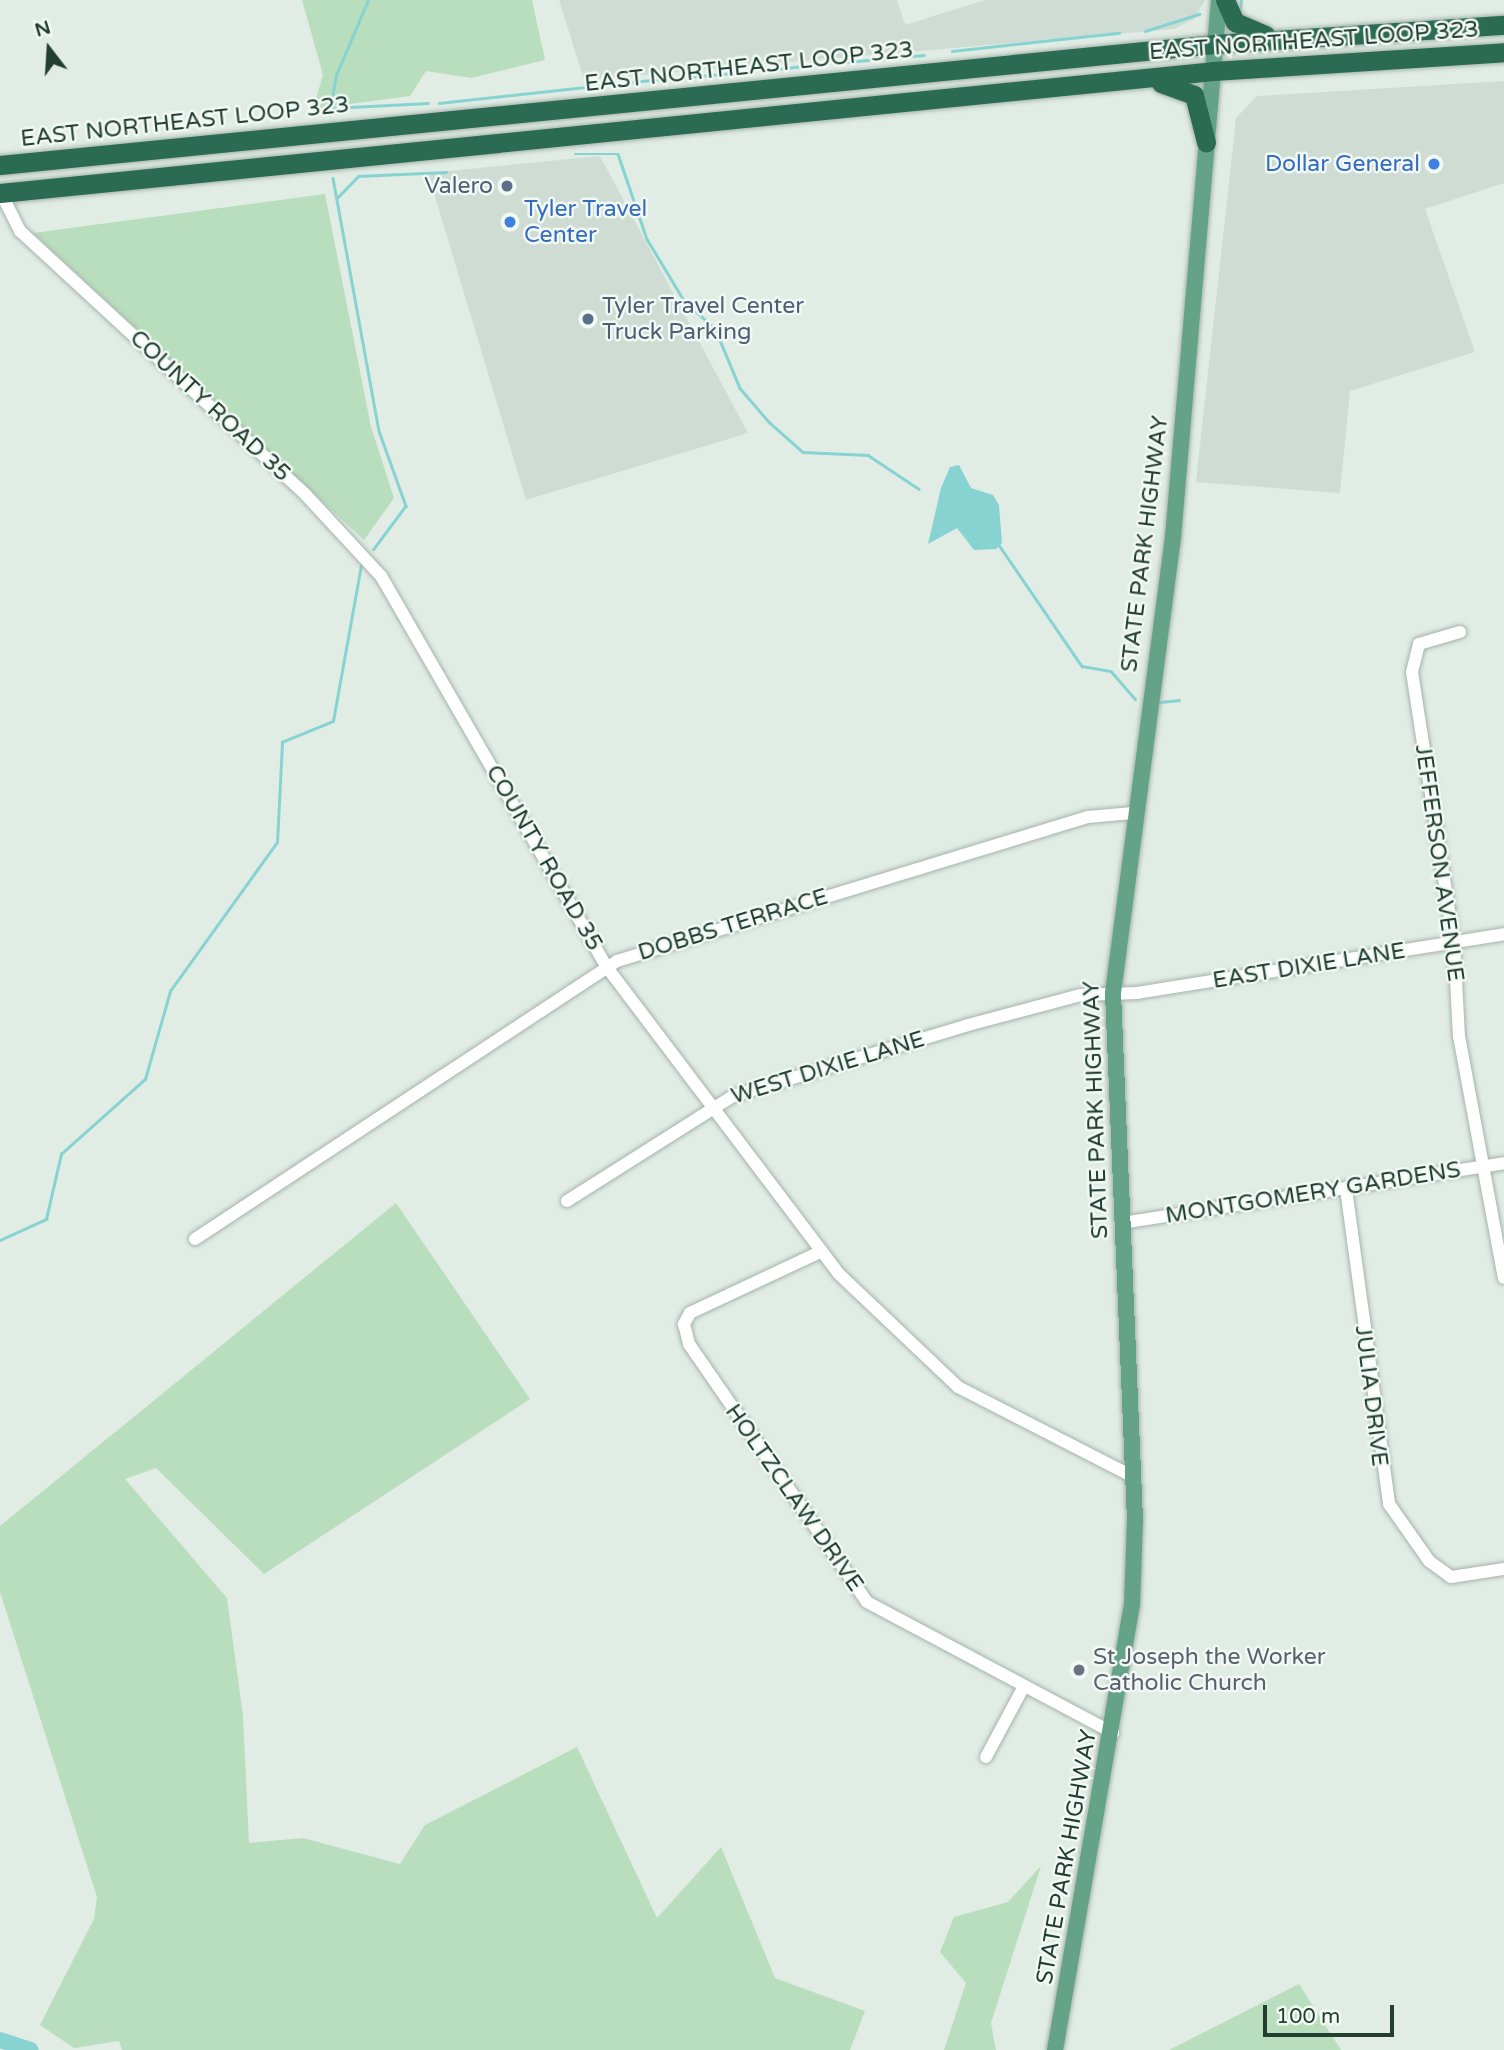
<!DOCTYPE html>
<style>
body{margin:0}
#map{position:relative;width:1504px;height:2050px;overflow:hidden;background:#e1ece5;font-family:"Varela Round",sans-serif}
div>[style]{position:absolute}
.built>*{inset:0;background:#cfdcd4}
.green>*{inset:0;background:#b9debd}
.water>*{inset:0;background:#87d3d2}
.stream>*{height:2.5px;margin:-1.25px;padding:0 1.25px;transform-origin:1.25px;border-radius:1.25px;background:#87d3d2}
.river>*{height:16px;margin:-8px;padding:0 8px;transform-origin:8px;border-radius:8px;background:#87d3d2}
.roads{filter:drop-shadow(0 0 2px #a4b4ab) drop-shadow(0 0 2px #a4b4ab)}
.minor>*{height:12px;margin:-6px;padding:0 6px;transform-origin:6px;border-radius:6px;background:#fff}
.major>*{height:16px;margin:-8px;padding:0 8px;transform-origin:8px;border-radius:8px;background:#64a388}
.highway>*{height:19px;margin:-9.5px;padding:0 9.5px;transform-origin:9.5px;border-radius:9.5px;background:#2b6b53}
.dots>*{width:19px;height:19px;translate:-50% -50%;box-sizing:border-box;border:4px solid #f2f9f4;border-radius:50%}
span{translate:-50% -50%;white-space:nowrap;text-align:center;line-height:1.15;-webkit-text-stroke:5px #f2f9f4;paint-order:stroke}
.street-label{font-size:23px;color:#213e31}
.shop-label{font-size:23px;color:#366cbe}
.right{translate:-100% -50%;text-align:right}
.left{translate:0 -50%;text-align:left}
.service-label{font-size:23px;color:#4e5e75}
.worship-label{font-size:23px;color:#5b616d}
.north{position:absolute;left:14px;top:14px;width:70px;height:70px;-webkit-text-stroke:5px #f2f9f4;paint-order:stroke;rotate:343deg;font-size:19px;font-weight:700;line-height:28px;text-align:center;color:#213e31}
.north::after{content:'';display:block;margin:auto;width:24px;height:32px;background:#213e31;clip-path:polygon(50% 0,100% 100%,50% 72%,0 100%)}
.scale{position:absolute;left:1263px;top:2005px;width:131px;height:32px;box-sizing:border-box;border:4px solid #213e31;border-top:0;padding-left:9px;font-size:21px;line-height:24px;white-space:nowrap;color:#213e31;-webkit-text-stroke:5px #f2f9f4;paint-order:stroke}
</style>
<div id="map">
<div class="built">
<i style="clip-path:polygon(559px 0,897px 0,905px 25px,985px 0,1205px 0,1194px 19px,1174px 29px,584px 80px)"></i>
<i style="clip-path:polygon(1504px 81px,1504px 183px,1425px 209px,1475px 352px,1350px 391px,1340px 493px,1196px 482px,1236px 118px,1257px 96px)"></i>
<i style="clip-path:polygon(600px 156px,748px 433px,526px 500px,428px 173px)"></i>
</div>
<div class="green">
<i style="clip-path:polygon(302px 0,532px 0,545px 60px,471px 78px,426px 71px,410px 96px,313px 109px,323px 75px)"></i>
<i style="clip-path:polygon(325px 194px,371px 427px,394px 498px,364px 540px,33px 233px)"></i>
<i style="clip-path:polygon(396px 1203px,530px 1399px,264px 1574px,156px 1468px,125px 1479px,227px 1598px,243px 1716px,249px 1843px,303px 1838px,400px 1864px,425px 1825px,577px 1747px,657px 1918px,721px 1847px,775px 1978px,865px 2011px,850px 2050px,122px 2050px,119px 2041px,74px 2048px,40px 2025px,94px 1919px,97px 1897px,0 1592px,0 1526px)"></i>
<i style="clip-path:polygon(1041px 1866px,991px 2023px,996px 2050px,944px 2050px,966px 1983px,940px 1952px,954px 1917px,1008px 1902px)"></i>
<i style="clip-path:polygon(1299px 1984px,1341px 2050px,1169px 2050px)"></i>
</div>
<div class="water">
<i style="clip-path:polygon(959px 465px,971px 488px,993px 495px,999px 505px,1002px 543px,996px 549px,974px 550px,957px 528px,928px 544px,941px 488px,950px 467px)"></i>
</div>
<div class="stream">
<i style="left:1240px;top:9px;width:9px;rotate:-84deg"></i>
<i style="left:1145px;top:31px;width:57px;rotate:-17.5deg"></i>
<i style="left:952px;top:51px;width:168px;rotate:-6.2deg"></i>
<i style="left:834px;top:63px;width:90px;rotate:-5.1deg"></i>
<i style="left:767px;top:70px;width:55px;rotate:-6.2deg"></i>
<i style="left:629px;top:82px;width:105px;rotate:-4.9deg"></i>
<i style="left:439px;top:103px;width:175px;rotate:-6.2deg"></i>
<i style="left:330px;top:108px;width:98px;rotate:-2.9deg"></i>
<i style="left:329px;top:115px;width:41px;rotate:-80.1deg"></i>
<i style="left:336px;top:75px;width:82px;rotate:-66.9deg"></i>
<i style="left:575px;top:154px;width:43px"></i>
<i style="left:618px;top:154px;width:90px;rotate:71.2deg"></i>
<i style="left:647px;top:239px;width:74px;rotate:58.9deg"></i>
<i style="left:685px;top:302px;width:40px;rotate:41deg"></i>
<i style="left:715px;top:328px;width:65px;rotate:67.4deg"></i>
<i style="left:740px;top:388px;width:45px;rotate:49.5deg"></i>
<i style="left:769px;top:422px;width:45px;rotate:41.4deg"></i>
<i style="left:803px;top:452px;width:65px;rotate:2.6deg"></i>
<i style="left:868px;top:455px;width:61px;rotate:33.7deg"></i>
<i style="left:333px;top:178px;width:257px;rotate:79.7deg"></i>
<i style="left:379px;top:431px;width:80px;rotate:70.2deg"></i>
<i style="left:406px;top:506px;width:54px;rotate:126.7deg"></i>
<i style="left:337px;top:198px;width:30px;rotate:-46deg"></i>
<i style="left:358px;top:176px;width:88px;rotate:-2.6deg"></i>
<i style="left:999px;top:545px;width:147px;rotate:55.6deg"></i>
<i style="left:1082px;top:666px;width:29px;rotate:10deg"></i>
<i style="left:1111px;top:671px;width:37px;rotate:49deg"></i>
<i style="left:1160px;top:702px;width:19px;rotate:-6deg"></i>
<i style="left:0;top:1240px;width:51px;rotate:-24.5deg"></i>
<i style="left:46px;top:1219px;width:67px;rotate:-77deg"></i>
<i style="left:61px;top:1154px;width:113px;rotate:-41.8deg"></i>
<i style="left:145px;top:1079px;width:91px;rotate:-74.1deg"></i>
<i style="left:170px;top:991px;width:183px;rotate:-54.3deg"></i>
<i style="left:277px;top:842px;width:100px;rotate:-87.1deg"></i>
<i style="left:282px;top:742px;width:55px;rotate:-22.4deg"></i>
<i style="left:333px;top:721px;width:158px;rotate:-79.8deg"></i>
</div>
<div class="river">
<i style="left:0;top:2040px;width:32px;rotate:18deg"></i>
</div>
<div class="roads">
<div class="minor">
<i style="left:0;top:191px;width:45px;rotate:63.4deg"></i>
<i style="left:20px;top:231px;width:388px;rotate:42.7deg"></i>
<i style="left:305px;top:494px;width:112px;rotate:47.2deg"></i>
<i style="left:381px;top:576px;width:450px;rotate:60deg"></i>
<i style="left:606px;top:966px;width:386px;rotate:52.9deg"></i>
<i style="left:839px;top:1274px;width:164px;rotate:43.5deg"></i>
<i style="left:958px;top:1387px;width:195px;rotate:27.1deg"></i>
<i style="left:1460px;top:632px;width:43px;rotate:163.7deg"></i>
<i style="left:1419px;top:644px;width:29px;rotate:104deg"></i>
<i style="left:1412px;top:672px;width:273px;rotate:81.2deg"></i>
<i style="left:1454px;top:942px;width:94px;rotate:87deg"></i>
<i style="left:1459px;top:1036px;width:246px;rotate:79.5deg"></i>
<i style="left:1346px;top:1189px;width:318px;rotate:82.2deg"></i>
<i style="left:1389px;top:1504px;width:70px;rotate:54.9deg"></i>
<i style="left:1429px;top:1561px;width:27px;rotate:36deg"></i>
<i style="left:1451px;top:1577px;width:54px;rotate:-8.6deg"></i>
<i style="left:567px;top:1201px;width:196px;rotate:-32.3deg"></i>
<i style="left:733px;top:1096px;width:245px;rotate:-16.8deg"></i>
<i style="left:968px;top:1025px;width:117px;rotate:-14.9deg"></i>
<i style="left:1081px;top:995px;width:56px;rotate:-2deg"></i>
<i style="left:1137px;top:993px;width:372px;rotate:-9.1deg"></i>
<i style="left:1122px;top:1223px;width:387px;rotate:-8.9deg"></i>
<i style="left:195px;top:1239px;width:505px;rotate:-33.38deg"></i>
<i style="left:617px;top:961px;width:493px;rotate:-17deg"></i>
<i style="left:1088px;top:817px;width:44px;rotate:-5.2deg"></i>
<i style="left:820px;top:1252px;width:144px;rotate:154.9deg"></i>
<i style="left:690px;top:1313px;width:13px;rotate:119deg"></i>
<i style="left:684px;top:1324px;width:21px;rotate:76deg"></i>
<i style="left:689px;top:1344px;width:313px;rotate:55.4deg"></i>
<i style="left:867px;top:1602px;width:279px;rotate:28deg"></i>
<i style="left:986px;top:1757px;width:78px;rotate:-61.8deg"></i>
</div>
<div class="major">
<i style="left:1055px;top:2050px;width:452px;rotate:-80.2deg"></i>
<i style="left:1132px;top:1605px;width:85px;rotate:-88deg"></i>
<i style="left:1135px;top:1520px;width:527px;rotate:-92.39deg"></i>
<i style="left:1113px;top:993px;width:460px;rotate:-82.5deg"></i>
<i style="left:1173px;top:537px;width:539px;rotate:-85.1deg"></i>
</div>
<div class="highway">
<i style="left:1225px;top:0;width:24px;rotate:66deg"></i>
<i style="left:1235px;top:22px;width:33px;rotate:23deg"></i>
<i style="left:1161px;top:83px;width:35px;rotate:20deg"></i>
<i style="left:1194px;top:95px;width:49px;rotate:75.7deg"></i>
<i style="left:0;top:165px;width:1221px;rotate:-5.69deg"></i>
<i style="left:1215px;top:44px;width:290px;rotate:-3.8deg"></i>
<i style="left:0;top:193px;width:1219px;rotate:-5.74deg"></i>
<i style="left:1213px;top:71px;width:292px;rotate:-3.7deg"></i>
</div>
</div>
<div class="dots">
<i style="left:1434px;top:164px;background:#3f7fe0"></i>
<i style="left:507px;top:186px;background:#5c6f8a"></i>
<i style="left:510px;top:222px;background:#3f7fe0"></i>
<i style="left:588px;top:319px;background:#5c6f8a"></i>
<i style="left:1079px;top:1670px;background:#6b7280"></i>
</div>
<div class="street-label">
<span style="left:1314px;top:41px;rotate:-4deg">EAST NORTHEAST LOOP 323</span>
<span style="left:749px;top:67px;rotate:-6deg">EAST NORTHEAST LOOP 323</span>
<span style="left:185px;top:122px;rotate:-6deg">EAST NORTHEAST LOOP 323</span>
<span style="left:210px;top:406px;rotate:43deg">COUNTY ROAD 35</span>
<span style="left:1145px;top:544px;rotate:-83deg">STATE PARK HIGHWAY</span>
<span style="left:544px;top:858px;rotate:60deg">COUNTY ROAD 35</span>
<span style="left:1439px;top:863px;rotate:82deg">JEFFERSON AVENUE</span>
<span style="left:733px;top:925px;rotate:-17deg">DOBBS TERRACE</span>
<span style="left:1309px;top:966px;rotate:-9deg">EAST DIXIE LANE</span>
<span style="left:828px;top:1068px;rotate:-17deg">WEST DIXIE LANE</span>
<span style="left:1096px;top:1110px;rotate:-92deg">STATE PARK HIGHWAY</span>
<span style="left:1313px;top:1193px;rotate:-9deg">MONTGOMERY GARDENS</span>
<span style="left:1371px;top:1396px;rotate:83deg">JULIA DRIVE</span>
<span style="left:794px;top:1498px;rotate:55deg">HOLTZCLAW DRIVE</span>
<span style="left:1067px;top:1857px;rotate:-80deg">STATE PARK HIGHWAY</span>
</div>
<div class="shop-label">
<span class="right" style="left:1420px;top:164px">Dollar General</span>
<span class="left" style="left:524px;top:222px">Tyler Travel<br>Center</span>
</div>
<div class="service-label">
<span class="right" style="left:493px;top:186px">Valero</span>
<span class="left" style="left:602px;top:319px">Tyler Travel Center<br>Truck Parking</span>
</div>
<div class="worship-label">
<span class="left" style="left:1093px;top:1670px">St Joseph the Worker<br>Catholic Church</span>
</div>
<div class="north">N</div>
<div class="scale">100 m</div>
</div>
